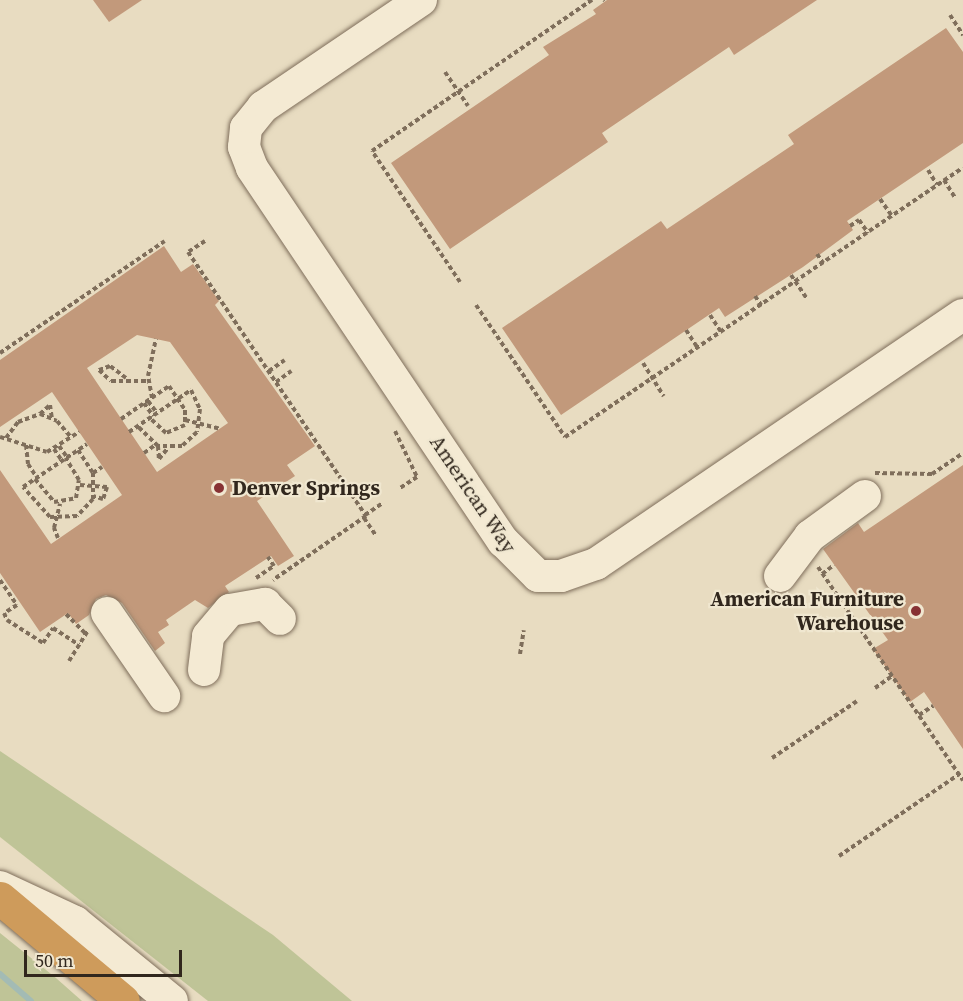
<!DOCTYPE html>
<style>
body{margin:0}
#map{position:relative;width:963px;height:1001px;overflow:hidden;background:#e8dcc1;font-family:"Source Serif 4",serif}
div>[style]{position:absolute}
.green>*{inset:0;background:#bfc497}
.stream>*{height:6px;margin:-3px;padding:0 3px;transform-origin:3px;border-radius:3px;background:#a3bbb4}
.building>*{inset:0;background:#c2997b}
.path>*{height:4px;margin-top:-2px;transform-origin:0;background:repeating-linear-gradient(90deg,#7f6e5b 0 4.5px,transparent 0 7.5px)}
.roads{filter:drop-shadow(0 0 2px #7f6e5b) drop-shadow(0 0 2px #7f6e5b)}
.minor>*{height:32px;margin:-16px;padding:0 16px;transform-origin:16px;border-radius:16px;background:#f4ead3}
.highway>*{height:33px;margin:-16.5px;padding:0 16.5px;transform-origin:16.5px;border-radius:16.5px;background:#ce9b5b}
.dots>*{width:16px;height:16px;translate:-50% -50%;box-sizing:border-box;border:3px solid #f0e7d0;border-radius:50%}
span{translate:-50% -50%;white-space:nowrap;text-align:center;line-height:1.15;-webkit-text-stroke:4.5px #f0e7d0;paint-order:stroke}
.poi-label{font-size:21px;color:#31271d;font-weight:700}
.left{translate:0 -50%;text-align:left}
.right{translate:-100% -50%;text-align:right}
.street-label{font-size:21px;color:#31271d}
.scale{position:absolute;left:24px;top:950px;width:158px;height:27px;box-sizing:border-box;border:3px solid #31271d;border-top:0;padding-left:8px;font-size:18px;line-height:21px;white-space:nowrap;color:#31271d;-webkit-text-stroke:4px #f0e7d0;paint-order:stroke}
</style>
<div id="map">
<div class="green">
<i style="clip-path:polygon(0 751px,273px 935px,352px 1001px,208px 1001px,0 837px)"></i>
<i style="clip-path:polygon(0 933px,56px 978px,82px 1001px,0 1001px)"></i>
</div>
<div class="stream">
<i style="left:0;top:974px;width:41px;rotate:41.1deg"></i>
</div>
<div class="building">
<i style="clip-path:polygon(93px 0,142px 0,109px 22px)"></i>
<i style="clip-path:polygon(607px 0,817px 0,734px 55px,729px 47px,602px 133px,608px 142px,450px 249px,391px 163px,549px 55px,543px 47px,596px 14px,593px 10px)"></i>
<i style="clip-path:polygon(946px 28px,963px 52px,963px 143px,847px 221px,853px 230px,803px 267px,725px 317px,719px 308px,561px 415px,502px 328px,661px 221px,667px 229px,794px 144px,788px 135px)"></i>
<i style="clip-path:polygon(evenodd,164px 246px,181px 272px,193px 264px,219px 301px,215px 305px,315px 446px,287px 465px,295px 476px,257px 501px,294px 556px,278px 566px,271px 556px,225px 586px,229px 592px,208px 608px,195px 600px,166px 620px,169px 625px,158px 632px,165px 643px,155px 651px,122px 603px,106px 595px,96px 599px,89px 615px,76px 624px,68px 613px,40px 632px,0 573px,0 470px,51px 544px,122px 495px,52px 392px,0 427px,0 360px,164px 246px,137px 335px,170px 342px,228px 423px,157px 472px,87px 368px,137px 335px)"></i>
<i style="clip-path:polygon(963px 465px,963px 749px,924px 692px,910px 702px,873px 649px,888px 640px,823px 549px,858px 523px,864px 532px)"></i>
</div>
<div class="path">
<i style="left:604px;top:0;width:1px;rotate:45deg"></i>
<i style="left:950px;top:15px;width:24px;rotate:57deg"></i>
<i style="left:445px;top:72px;width:41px;rotate:55.9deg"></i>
<i style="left:928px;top:170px;width:17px;rotate:59deg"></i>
<i style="left:944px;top:180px;width:22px;rotate:58deg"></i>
<i style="left:880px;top:199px;width:21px;rotate:55deg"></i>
<i style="left:850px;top:226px;width:11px;rotate:-34deg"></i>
<i style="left:859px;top:220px;width:16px;rotate:55deg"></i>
<i style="left:205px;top:241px;width:20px;rotate:147deg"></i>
<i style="left:188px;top:252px;width:318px;rotate:56deg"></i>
<i style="left:366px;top:516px;width:113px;rotate:145.5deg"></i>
<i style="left:817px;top:254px;width:11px;rotate:56deg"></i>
<i style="left:791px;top:275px;width:29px;rotate:56deg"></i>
<i style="left:460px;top:282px;width:158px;rotate:-123.9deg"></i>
<i style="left:372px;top:151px;width:267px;rotate:-34.5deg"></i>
<i style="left:755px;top:296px;width:11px;rotate:56deg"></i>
<i style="left:476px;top:305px;width:159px;rotate:56deg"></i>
<i style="left:565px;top:437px;width:480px;rotate:-34.1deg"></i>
<i style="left:710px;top:315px;width:20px;rotate:57deg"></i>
<i style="left:686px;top:330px;width:20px;rotate:57deg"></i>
<i style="left:0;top:353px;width:199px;rotate:-34.2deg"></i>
<i style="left:643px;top:363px;width:39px;rotate:58deg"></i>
<i style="left:269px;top:371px;width:19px;rotate:-35deg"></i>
<i style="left:126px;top:378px;width:20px;rotate:-143deg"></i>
<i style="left:110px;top:366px;width:12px;rotate:160deg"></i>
<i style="left:99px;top:370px;width:16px;rotate:43deg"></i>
<i style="left:111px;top:381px;width:38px"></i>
<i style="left:276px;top:382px;width:19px;rotate:-36deg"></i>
<i style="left:152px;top:398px;width:22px;rotate:-100deg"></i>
<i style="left:148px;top:376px;width:38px;rotate:-78deg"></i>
<i style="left:148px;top:401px;width:15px;rotate:53deg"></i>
<i style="left:144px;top:403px;width:16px;rotate:55deg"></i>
<i style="left:40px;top:414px;width:13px;rotate:-42deg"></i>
<i style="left:50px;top:405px;width:14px;rotate:82deg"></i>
<i style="left:121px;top:419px;width:58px;rotate:-34.5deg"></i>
<i style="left:169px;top:386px;width:29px;rotate:56deg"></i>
<i style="left:185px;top:410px;width:15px;rotate:90deg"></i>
<i style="left:185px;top:425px;width:21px;rotate:157deg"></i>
<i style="left:166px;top:433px;width:22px;rotate:-137deg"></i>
<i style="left:185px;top:420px;width:36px;rotate:14deg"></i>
<i style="left:395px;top:431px;width:51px;rotate:64.4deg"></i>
<i style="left:417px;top:477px;width:20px;rotate:147deg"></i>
<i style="left:129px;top:432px;width:75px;rotate:-34.1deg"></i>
<i style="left:191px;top:390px;width:21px;rotate:65deg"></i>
<i style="left:200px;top:409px;width:23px;rotate:97deg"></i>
<i style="left:197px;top:432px;width:21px;rotate:137deg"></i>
<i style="left:182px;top:446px;width:24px;rotate:180deg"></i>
<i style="left:158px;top:446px;width:28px;rotate:-136deg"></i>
<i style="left:0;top:437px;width:49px;rotate:17.7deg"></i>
<i style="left:47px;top:452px;width:38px;rotate:-32deg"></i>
<i style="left:6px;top:438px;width:20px;rotate:-53deg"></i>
<i style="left:18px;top:422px;width:23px;rotate:-20deg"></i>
<i style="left:40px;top:414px;width:18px;rotate:22deg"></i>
<i style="left:57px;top:421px;width:21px;rotate:49deg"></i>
<i style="left:26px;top:445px;width:19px;rotate:84deg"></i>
<i style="left:28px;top:464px;width:17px;rotate:57deg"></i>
<i style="left:59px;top:446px;width:14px;rotate:54deg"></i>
<i style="left:158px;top:446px;width:13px;rotate:86deg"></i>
<i style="left:159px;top:459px;width:14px;rotate:-51deg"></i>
<i style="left:54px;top:449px;width:14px;rotate:56deg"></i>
<i style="left:78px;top:450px;width:27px;rotate:57deg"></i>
<i style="left:93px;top:473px;width:26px;rotate:90deg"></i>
<i style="left:93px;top:499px;width:23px;rotate:133deg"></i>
<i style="left:77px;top:516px;width:27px;rotate:178deg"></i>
<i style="left:50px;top:517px;width:40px;rotate:-132deg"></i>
<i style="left:23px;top:487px;width:77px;rotate:-33.9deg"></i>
<i style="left:144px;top:453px;width:14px;rotate:-36deg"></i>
<i style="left:93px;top:473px;width:11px;rotate:-34deg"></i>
<i style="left:875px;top:473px;width:57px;rotate:1deg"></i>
<i style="left:932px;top:474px;width:37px;rotate:-34deg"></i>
<i style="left:35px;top:479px;width:30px;rotate:50deg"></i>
<i style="left:54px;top:502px;width:22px;rotate:-10deg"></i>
<i style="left:76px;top:498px;width:18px;rotate:-81deg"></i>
<i style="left:79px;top:480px;width:26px;rotate:-121deg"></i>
<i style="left:80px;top:485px;width:27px;rotate:4deg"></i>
<i style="left:107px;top:487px;width:13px;rotate:108deg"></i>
<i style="left:103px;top:499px;width:10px;rotate:-163deg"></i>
<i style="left:365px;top:515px;width:22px;rotate:-34deg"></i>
<i style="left:364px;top:518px;width:22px;rotate:56deg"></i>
<i style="left:58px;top:538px;width:11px;rotate:-112deg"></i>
<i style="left:54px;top:528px;width:25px;rotate:-76deg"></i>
<i style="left:818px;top:567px;width:258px;rotate:55.8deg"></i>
<i style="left:822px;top:574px;width:15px;rotate:-37deg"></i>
<i style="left:256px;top:578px;width:22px;rotate:-34deg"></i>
<i style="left:274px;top:566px;width:11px;rotate:-124deg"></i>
<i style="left:0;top:580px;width:30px;rotate:56deg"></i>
<i style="left:17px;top:605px;width:15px;rotate:148deg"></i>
<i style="left:4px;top:613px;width:8px;rotate:67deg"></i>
<i style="left:7px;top:620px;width:43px;rotate:32.6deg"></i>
<i style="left:43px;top:643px;width:18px;rotate:-56deg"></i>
<i style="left:53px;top:628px;width:31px;rotate:33deg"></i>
<i style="left:66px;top:614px;width:28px;rotate:45deg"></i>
<i style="left:520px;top:654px;width:24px;rotate:-81deg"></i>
<i style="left:69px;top:661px;width:36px;rotate:-58deg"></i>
<i style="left:875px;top:688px;width:21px;rotate:-35deg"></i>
<i style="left:919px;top:715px;width:17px;rotate:-33deg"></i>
<i style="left:772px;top:758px;width:102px;rotate:-33.8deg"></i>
<i style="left:839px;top:856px;width:145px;rotate:-34.3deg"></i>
</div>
<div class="roads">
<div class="minor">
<i style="left:421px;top:0;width:191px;rotate:145.9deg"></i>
<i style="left:263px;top:107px;width:27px;rotate:129deg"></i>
<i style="left:246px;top:128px;width:19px;rotate:96deg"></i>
<i style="left:244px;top:147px;width:22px;rotate:69deg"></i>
<i style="left:252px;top:168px;width:450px;rotate:56.1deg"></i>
<i style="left:503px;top:541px;width:49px;rotate:45deg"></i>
<i style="left:538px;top:576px;width:23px"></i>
<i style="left:561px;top:576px;width:37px;rotate:-19deg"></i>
<i style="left:596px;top:564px;width:443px;rotate:-34.2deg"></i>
<i style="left:780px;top:576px;width:50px;rotate:-53.1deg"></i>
<i style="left:810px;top:536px;width:68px;rotate:-36deg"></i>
<i style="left:107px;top:613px;width:101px;rotate:55.5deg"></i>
<i style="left:204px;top:670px;width:34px;rotate:-83deg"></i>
<i style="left:208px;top:636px;width:34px;rotate:-50deg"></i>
<i style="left:230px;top:610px;width:36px;rotate:-10deg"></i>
<i style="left:265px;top:604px;width:21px;rotate:45deg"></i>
<i style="left:0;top:887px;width:83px;rotate:25deg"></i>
<i style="left:75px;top:922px;width:125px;rotate:39.2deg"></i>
</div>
<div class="highway">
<i style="left:0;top:898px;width:160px;rotate:39.9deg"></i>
</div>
</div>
<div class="dots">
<i style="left:219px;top:488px;background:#873233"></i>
<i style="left:916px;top:611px;background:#873233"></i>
</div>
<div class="poi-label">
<span class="left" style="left:232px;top:488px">Denver Springs</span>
<span class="right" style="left:904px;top:611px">American Furniture<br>Warehouse</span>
</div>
<div class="street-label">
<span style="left:473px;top:494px;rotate:56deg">American Way</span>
</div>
<div class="scale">50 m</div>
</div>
